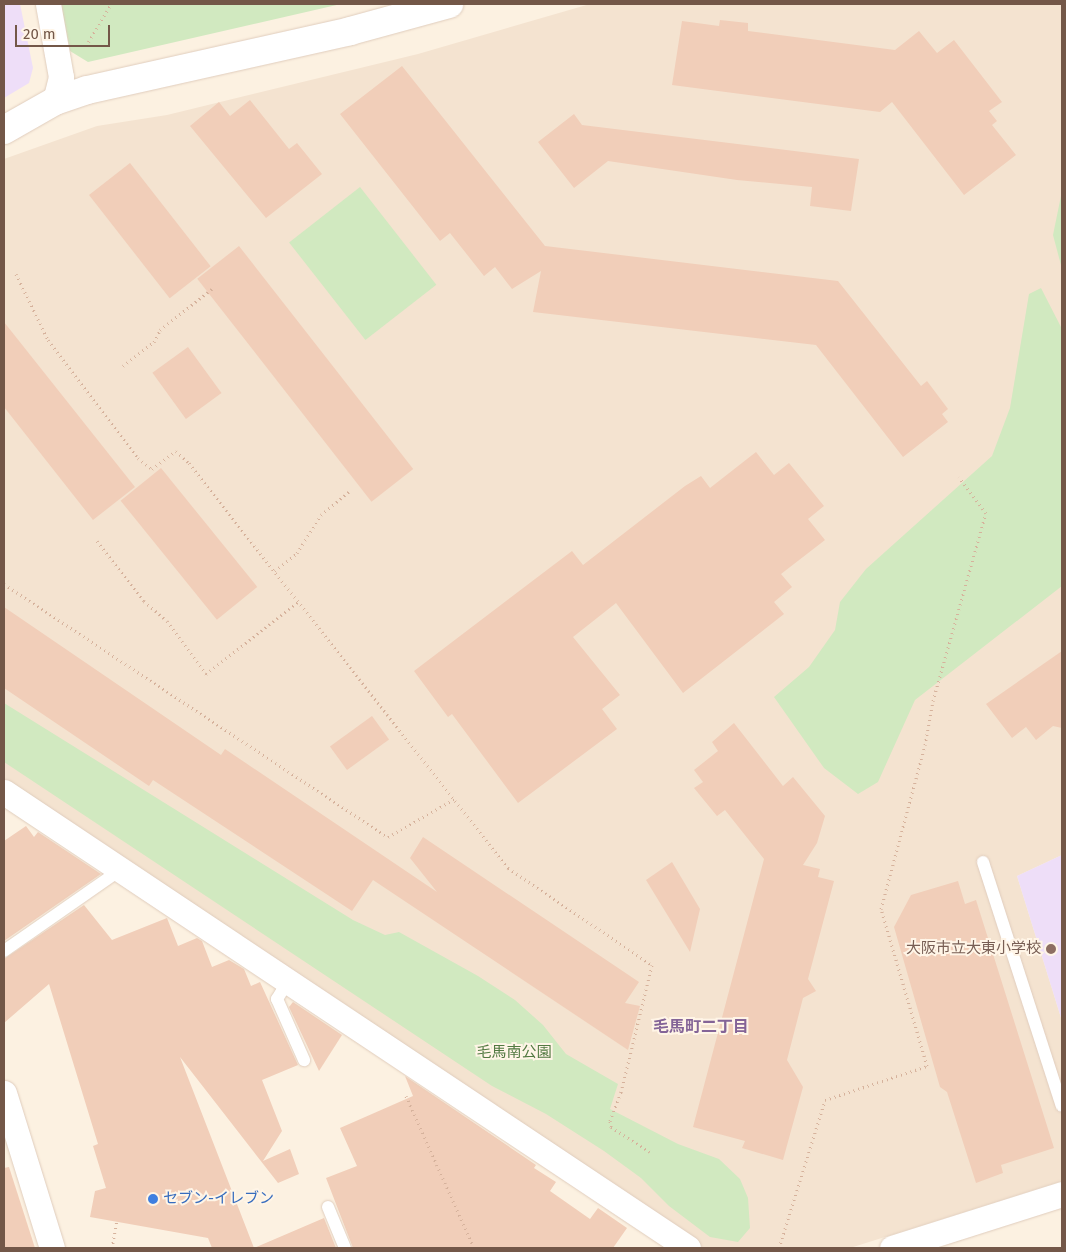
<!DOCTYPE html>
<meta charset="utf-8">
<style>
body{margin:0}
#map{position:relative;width:1066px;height:1252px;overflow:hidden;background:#fcf1e1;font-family:"Fira Sans","Noto Sans JP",sans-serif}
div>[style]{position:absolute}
.residential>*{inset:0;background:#f4e3d0}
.education>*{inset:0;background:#eedef8}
.green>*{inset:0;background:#d1e9c0;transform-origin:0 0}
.building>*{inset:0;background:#f1ceb9;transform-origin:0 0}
.path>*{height:3px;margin-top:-1.5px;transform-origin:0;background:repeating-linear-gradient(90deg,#d6b29c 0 1px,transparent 0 5px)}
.roads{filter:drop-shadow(0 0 1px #e0cdbd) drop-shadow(0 0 1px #e0cdbd)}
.service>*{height:12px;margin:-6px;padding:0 6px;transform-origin:6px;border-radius:6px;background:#fff}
.minor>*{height:25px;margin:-12.5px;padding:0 12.5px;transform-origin:12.5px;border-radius:12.5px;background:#fff}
.tertiary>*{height:28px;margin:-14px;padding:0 14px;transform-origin:14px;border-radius:14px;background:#fff}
.dots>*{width:14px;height:14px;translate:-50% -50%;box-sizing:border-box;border:2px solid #fff5e7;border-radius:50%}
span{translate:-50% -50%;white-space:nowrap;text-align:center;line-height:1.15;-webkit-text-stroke:4px #fff5e7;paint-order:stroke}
.education-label{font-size:15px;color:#785e54}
.right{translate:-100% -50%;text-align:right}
.park-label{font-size:15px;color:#527941}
.shop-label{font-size:15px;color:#366cbe}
.left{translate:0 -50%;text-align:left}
.neighbourhood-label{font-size:16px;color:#846497;font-weight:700}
.frame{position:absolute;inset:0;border:5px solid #735748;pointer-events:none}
.scale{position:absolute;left:15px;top:25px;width:95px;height:22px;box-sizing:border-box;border:2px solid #735748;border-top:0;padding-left:6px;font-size:15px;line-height:18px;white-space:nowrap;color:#735748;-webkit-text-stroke:4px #fff5e7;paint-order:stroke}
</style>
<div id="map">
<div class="residential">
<i style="clip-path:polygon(590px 4px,1062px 4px,1062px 855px,1017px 876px,1062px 1021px,1062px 1181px,850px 1248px,704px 1248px,4px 779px,4px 159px,97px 126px,167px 115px,418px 54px)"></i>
</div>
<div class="education">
<i style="clip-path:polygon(4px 4px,20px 4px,33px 68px,29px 83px,4px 98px)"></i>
<i style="clip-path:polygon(1062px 855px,1062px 1021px,1017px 876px)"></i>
</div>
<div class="green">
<i style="clip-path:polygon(61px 4px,341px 4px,88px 62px,70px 51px)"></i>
<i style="left:360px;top:187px;width:124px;height:90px;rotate:52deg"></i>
<i style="clip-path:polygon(1062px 191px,1062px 269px,1053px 235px)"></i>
<i style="clip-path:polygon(1041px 288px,1062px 329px,1062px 586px,915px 700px,878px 782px,858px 794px,824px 768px,774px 697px,809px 667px,835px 630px,840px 602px,866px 569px,992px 456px,1010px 408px,1029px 294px)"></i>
<i style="clip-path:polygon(4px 703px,353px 920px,385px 935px,399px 932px,478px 976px,515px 1000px,543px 1025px,566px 1054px,618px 1084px,610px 1109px,678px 1144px,719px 1159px,740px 1179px,748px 1198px,750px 1228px,738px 1242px,710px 1237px,669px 1206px,641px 1178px,604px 1151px,546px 1114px,492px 1086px,4px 762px)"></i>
</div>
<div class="building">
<i style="clip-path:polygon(720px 20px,748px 23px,748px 31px,895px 50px,919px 31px,937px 53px,954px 40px,1002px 102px,989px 111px,997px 121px,992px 125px,1016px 155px,964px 195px,892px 102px,880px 112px,672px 85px,682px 21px,719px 26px)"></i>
<i style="clip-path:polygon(402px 66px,545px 246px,838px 281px,921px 386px,927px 381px,948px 409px,942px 414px,948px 422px,903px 457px,816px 345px,533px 312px,541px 271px,512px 289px,495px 267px,484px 276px,450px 233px,440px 241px,340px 114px)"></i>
<i style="clip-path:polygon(250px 100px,289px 149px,297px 143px,322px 174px,266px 218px,190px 126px,219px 102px,230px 116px)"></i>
<i style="clip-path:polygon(574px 114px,582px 125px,859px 159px,851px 211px,810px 206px,812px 187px,737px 180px,608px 161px,574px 188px,538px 142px)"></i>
<i style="left:130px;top:163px;width:131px;height:52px;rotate:52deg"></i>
<i style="left:239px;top:246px;width:283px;height:53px;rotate:52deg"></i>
<i style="clip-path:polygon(4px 322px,135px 487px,93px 520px,4px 407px)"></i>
<i style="left:188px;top:347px;width:57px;height:44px;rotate:54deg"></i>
<i style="clip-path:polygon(756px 452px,774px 475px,789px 463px,824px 506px,808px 519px,825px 540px,781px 574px,792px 587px,774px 602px,784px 614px,683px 693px,616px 603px,573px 637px,620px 695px,602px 709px,617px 729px,518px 803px,452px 714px,448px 717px,414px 671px,572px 551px,583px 565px,685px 486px,701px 476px,710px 488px)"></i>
<i style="left:161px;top:468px;width:153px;height:52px;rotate:51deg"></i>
<i style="clip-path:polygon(4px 607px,221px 755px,225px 749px,437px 892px,410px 858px,423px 837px,639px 982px,625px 1003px,640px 1006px,628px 1050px,373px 880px,352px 911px,153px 780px,149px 786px,4px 688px)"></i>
<i style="clip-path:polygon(1062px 651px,1062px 728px,1053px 726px,1036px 740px,1026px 727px,1012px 738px,986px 704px)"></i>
<i style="left:372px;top:716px;width:29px;height:52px;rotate:54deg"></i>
<i style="clip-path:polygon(734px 723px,783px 786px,793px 777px,825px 816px,817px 843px,803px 865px,820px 869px,818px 877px,834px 881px,808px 979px,816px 991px,803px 998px,787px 1060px,803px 1087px,783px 1160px,742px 1148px,745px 1141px,693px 1127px,764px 859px,725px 810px,717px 816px,694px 788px,703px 782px,694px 770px,718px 751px,712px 742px)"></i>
<i style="clip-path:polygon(26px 826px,34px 837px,38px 832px,101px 874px,4px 941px,4px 841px)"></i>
<i style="clip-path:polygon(672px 862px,700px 909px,690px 952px,646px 880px)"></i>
<i style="clip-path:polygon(958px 881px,965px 904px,976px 900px,1054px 1148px,1001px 1165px,1003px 1173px,976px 1183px,947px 1092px,940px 1087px,894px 927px,911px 895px)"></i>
<i style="clip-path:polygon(84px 905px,112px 940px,167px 918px,178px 946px,197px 938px,202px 941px,212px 967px,229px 960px,244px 969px,251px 986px,260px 982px,298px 1065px,262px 1080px,282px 1131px,263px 1161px,290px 1149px,299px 1174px,278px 1183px,180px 1057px,254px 1248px,324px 1218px,336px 1248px,212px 1248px,208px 1238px,90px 1217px,95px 1191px,106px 1188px,93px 1146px,98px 1144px,49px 984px,4px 1023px,4px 959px)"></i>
<i style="clip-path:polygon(293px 1002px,342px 1035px,319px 1071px,289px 1007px)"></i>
<i style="clip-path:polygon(405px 1076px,536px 1165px,534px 1168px,556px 1182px,550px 1191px,590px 1219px,598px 1208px,627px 1228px,613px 1248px,353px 1248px,326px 1178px,357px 1166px,340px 1128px,413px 1096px)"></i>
<i style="clip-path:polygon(9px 1167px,35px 1248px,4px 1248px,4px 1168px)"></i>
</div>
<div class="path">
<i style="left:86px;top:46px;width:49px;rotate:-59.2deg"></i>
<i style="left:16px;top:274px;width:73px;rotate:64.1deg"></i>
<i style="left:48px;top:340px;width:148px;rotate:52.7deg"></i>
<i style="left:138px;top:458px;width:18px;rotate:38deg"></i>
<i style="left:152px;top:469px;width:30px;rotate:-37deg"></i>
<i style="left:176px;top:451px;width:18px;rotate:43deg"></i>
<i style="left:189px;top:463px;width:516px;rotate:51.77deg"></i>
<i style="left:508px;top:868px;width:174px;rotate:34deg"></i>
<i style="left:652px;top:965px;width:131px;rotate:103.7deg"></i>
<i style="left:621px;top:1092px;width:31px;rotate:111deg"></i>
<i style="left:610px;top:1121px;width:6px;rotate:81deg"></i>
<i style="left:611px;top:1127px;width:46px;rotate:32.7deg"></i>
<i style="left:123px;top:366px;width:39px;rotate:-38deg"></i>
<i style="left:154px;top:342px;width:13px;rotate:-63deg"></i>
<i style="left:160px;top:330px;width:68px;rotate:-38.4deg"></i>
<i style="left:97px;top:541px;width:76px;rotate:51.9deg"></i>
<i style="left:144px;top:601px;width:30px;rotate:41deg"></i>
<i style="left:167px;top:621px;width:66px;rotate:53.7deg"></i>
<i style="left:206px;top:674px;width:118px;rotate:-38.1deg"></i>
<i style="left:275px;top:571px;width:28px;rotate:-39deg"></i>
<i style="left:297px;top:553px;width:45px;rotate:-57.7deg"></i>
<i style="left:321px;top:515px;width:38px;rotate:-40deg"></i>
<i style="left:4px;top:584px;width:460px;rotate:33.4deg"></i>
<i style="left:388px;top:837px;width:78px;rotate:-29.8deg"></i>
<i style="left:406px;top:1096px;width:167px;rotate:65.9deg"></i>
<i style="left:112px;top:1248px;width:27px;rotate:-80deg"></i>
<i style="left:779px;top:1248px;width:155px;rotate:-72.7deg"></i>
<i style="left:825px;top:1100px;width:108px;rotate:-18.4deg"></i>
<i style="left:927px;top:1066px;width:164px;rotate:-106.3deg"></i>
<i style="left:881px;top:909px;width:170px;rotate:-75deg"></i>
<i style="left:925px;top:745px;width:45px;rotate:-79.7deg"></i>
<i style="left:933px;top:701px;width:195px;rotate:-74.3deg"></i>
<i style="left:986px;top:513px;width:45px;rotate:-126.9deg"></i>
</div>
<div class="roads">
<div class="service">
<i style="left:983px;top:862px;width:256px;rotate:72.1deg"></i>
<i style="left:4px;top:951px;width:141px;rotate:-34.9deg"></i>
<i style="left:287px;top:983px;width:19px;rotate:122deg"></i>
<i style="left:277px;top:999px;width:67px;rotate:66.1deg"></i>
<i style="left:328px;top:1207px;width:44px;rotate:67.5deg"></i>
</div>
<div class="minor">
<i style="left:48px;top:4px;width:74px;rotate:79.9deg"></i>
<i style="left:61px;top:77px;width:25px;rotate:104deg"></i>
<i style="left:4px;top:792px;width:822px;rotate:33.69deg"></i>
<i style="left:4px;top:1093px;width:162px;rotate:72.8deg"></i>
<i style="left:892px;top:1248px;width:178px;rotate:-17.6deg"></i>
</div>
<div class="tertiary">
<i style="left:4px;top:130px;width:59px;rotate:-29.6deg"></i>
<i style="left:55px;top:101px;width:34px;rotate:-19deg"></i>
<i style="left:87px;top:90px;width:270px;rotate:-12.6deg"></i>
<i style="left:350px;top:31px;width:103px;rotate:-15.3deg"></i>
</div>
</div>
<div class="dots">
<i style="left:1051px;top:949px;background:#8d6e63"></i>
<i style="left:153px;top:1199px;background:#3f7fe0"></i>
</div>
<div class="education-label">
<span class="right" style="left:1041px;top:949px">大阪市立大東小学校</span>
</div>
<div class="park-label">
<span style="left:514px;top:1053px">毛馬南公園</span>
</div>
<div class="shop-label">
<span class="left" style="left:163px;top:1199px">セブン-イレブン</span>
</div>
<div class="neighbourhood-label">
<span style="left:701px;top:1027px">毛馬町二丁目</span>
</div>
<div class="frame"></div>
<div class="scale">20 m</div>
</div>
